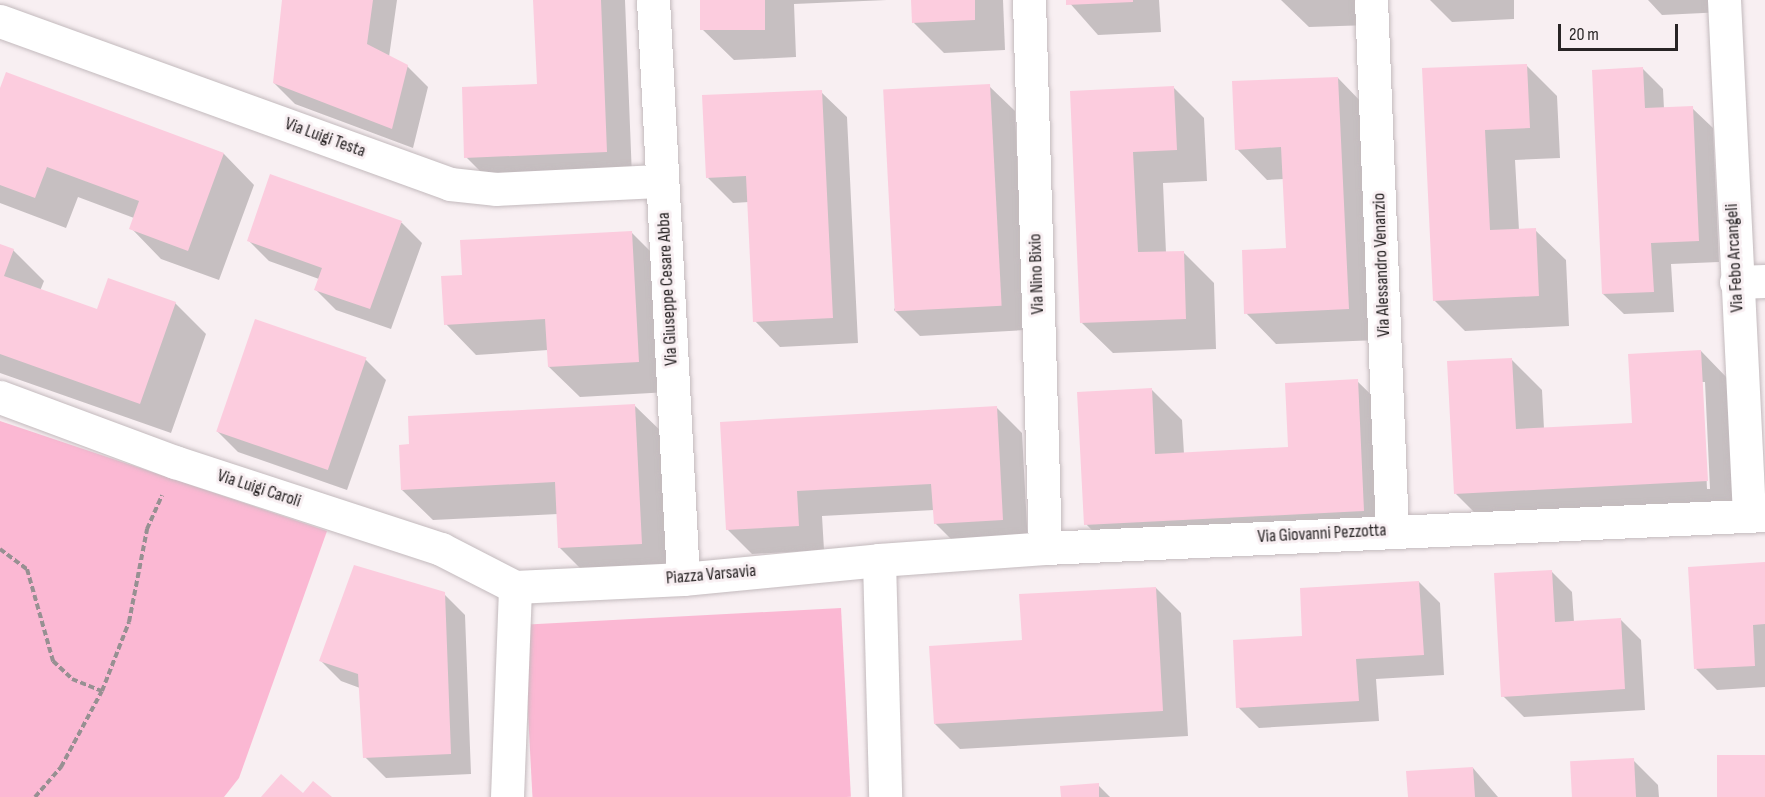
<!DOCTYPE html>
<style>
body{margin:0}
#map{position:relative;width:1765px;height:797px;overflow:hidden;background:#f8eff2;font-family:"Sofia Sans Condensed",sans-serif}
div>[style]{position:absolute}
.green>*{inset:0;background:#fbb8d3;transform-origin:0 0}
.shadow>*{inset:0;background:#0003}
.building>*{inset:0;background:#fcccde;transform-origin:0 0}
.path>*{height:4px;margin-top:-2px;transform-origin:0;background:repeating-linear-gradient(90deg,#979092 0 6px,transparent 0 9px)}
.roads{filter:drop-shadow(0 0 2px #c3babd) drop-shadow(0 0 2px #c3babd)}
.street>*{height:33px;margin:-16.5px;padding:0 16.5px;transform-origin:16.5px;border-radius:16.5px;background:#fff}
span{translate:-50% -50%;white-space:nowrap;text-align:center;line-height:1.15;-webkit-text-stroke:6px #f8eff2;paint-order:stroke}
.street-label{font-size:18px;color:#282425}
.scale{position:absolute;left:1558px;top:24px;width:120px;height:27px;box-sizing:border-box;border:3px solid #282425;border-top:0;padding-left:8px;font-size:18px;line-height:21px;white-space:nowrap;color:#282425;-webkit-text-stroke:4px #f8eff2;paint-order:stroke}
</style>
<div id="map">
<div class="green">
<i style="clip-path:polygon(0 421px,327px 531px,239px 778px,224px 797px,0 797px)"></i>
<i style="left:841px;top:608px;width:189px;height:318px;rotate:87deg"></i>
</div>
<div class="shadow">
<i style="clip-path:polygon(284px 0,397px 0,389px 57px,407px 66px,428px 87px,413px 148px,295px 104px,274px 83px)"></i>
<i style="clip-path:polygon(535px 0,625px 0,632px 177px,491px 182px,466px 157px,538px 86px)"></i>
<i style="clip-path:polygon(702px 0,887px 0,794px 4px,796px 57px,734px 60px,703px 30px)"></i>
<i style="clip-path:polygon(913px 0,1003px 0,1005px 50px,944px 53px,914px 23px)"></i>
<i style="clip-path:polygon(1067px 0,1159px 0,1161px 32px,1098px 35px)"></i>
<i style="clip-path:polygon(1281px 0,1369px 0,1370px 25px,1309px 27px)"></i>
<i style="clip-path:polygon(1430px 0,1514px 0,1514px 19px,1452px 22px)"></i>
<i style="clip-path:polygon(1648px 0,1723px 0,1724px 12px,1662px 15px)"></i>
<i style="clip-path:polygon(1526px 65px,1557px 96px,1560px 158px,1515px 160px,1519px 230px,1535px 230px,1566px 260px,1569px 326px,1465px 331px,1434px 300px,1424px 70px)"></i>
<i style="clip-path:polygon(1642px 68px,1663px 89px,1664px 109px,1692px 108px,1713px 128px,1719px 262px,1671px 264px,1674px 312px,1624px 314px,1603px 294px)"></i>
<i style="clip-path:polygon(7px 74px,224px 154px,254px 185px,219px 280px,161px 259px,131px 228px,134px 218px,78px 197px,66px 228px,0 203px,0 92px)"></i>
<i style="clip-path:polygon(1338px 78px,1368px 109px,1379px 340px,1276px 344px,1246px 313px,1287px 249px,1284px 179px,1267px 180px,1237px 149px)"></i>
<i style="clip-path:polygon(989px 86px,1015px 111px,1025px 330px,920px 336px,894px 310px)"></i>
<i style="clip-path:polygon(1174px 88px,1204px 118px,1207px 181px,1163px 183px,1166px 253px,1183px 252px,1214px 283px,1216px 349px,1113px 353px,1082px 323px,1071px 92px)"></i>
<i style="clip-path:polygon(821px 92px,847px 117px,858px 343px,780px 347px,755px 321px,749px 202px,733px 203px,708px 178px)"></i>
<i style="clip-path:polygon(271px 176px,402px 223px,422px 243px,391px 329px,336px 310px,315px 289px,319px 279px,269px 261px,248px 240px)"></i>
<i style="clip-path:polygon(631px 232px,662px 263px,669px 392px,580px 397px,549px 367px,548px 350px,476px 355px,446px 324px,463px 276px)"></i>
<i style="clip-path:polygon(0 246px,13px 250px,44px 281px,40px 291px,98px 311px,175px 303px,206px 334px,171px 433px,0 373px)"></i>
<i style="clip-path:polygon(evenodd,1701px 351px,1731px 382px,1738px 511px,1486px 524px,1456px 494px,1511px 359px,1542px 390px,1544px 429px,1634px 424px,1701px 351px,1702px 382px,1705px 382px,1710px 489px,1707px 489px,1702px 382px)"></i>
<i style="clip-path:polygon(365px 359px,386px 380px,347px 490px,238px 452px,217px 431px)"></i>
<i style="clip-path:polygon(1357px 381px,1388px 411px,1394px 541px,1116px 555px,1086px 524px,1151px 389px,1182px 420px,1184px 454px,1290px 448px)"></i>
<i style="clip-path:polygon(635px 406px,666px 436px,672px 574px,590px 578px,559px 547px,558px 514px,433px 520px,402px 490px)"></i>
<i style="clip-path:polygon(997px 408px,1022px 433px,1028px 544px,960px 548px,935px 523px,934px 510px,822px 516px,824px 550px,752px 554px,727px 529px,721px 424px)"></i>
<i style="clip-path:polygon(1765px 564px,1765px 687px,1717px 690px,1696px 669px)"></i>
<i style="clip-path:polygon(1551px 571px,1572px 592px,1574px 622px,1620px 619px,1641px 640px,1645px 710px,1524px 717px,1503px 696px)"></i>
<i style="clip-path:polygon(1419px 582px,1440px 603px,1444px 675px,1376px 679px,1379px 721px,1259px 728px,1238px 707px)"></i>
<i style="clip-path:polygon(1156px 588px,1181px 613px,1188px 736px,960px 749px,935px 724px,1023px 642px)"></i>
<i style="clip-path:polygon(444px 594px,465px 615px,471px 774px,386px 778px,365px 757px,360px 688px,341px 681px,320px 660px)"></i>
<i style="clip-path:polygon(1633px 760px,1658px 785px,1659px 797px,1573px 797px)"></i>
<i style="clip-path:polygon(1473px 768px,1498px 797px,1410px 797px)"></i>
<i style="clip-path:polygon(1098px 785px,1110px 797px,1063px 797px)"></i>
</div>
<div class="building">
<i style="clip-path:polygon(282px 0,373px 0,367px 44px,408px 65px,392px 129px,273px 83px)"></i>
<i style="clip-path:polygon(533px 0,601px 0,607px 152px,464px 158px,462px 87px,537px 84px)"></i>
<i style="left:700px;top:0;width:65px;height:30px"></i>
<i style="clip-path:polygon(911px 0,975px 0,975px 20px,912px 23px)"></i>
<i style="clip-path:polygon(1066px 0,1133px 0,1133px 2px,1066px 5px)"></i>
<i style="clip-path:polygon(1527px 64px,1530px 128px,1485px 130px,1490px 230px,1536px 228px,1539px 296px,1433px 301px,1422px 68px)"></i>
<i style="clip-path:polygon(1643px 67px,1645px 108px,1693px 106px,1699px 241px,1651px 243px,1654px 292px,1602px 294px,1592px 70px)"></i>
<i style="clip-path:polygon(6px 72px,224px 153px,188px 251px,129px 229px,139px 201px,47px 167px,35px 198px,0 185px,0 88px)"></i>
<i style="clip-path:polygon(1338px 77px,1349px 309px,1244px 314px,1242px 250px,1286px 248px,1281px 147px,1235px 150px,1232px 81px)"></i>
<i style="left:990px;top:84px;width:222px;height:107px;rotate:87deg"></i>
<i style="clip-path:polygon(1174px 86px,1177px 150px,1133px 152px,1138px 252px,1184px 251px,1186px 319px,1080px 323px,1070px 91px)"></i>
<i style="clip-path:polygon(822px 90px,833px 318px,753px 322px,746px 176px,706px 178px,702px 95px)"></i>
<i style="clip-path:polygon(270px 174px,402px 221px,370px 309px,314px 290px,322px 268px,247px 241px)"></i>
<i style="clip-path:polygon(632px 231px,639px 362px,548px 367px,545px 319px,444px 325px,441px 276px,462px 275px,460px 240px)"></i>
<i style="clip-path:polygon(0 244px,14px 249px,4px 276px,97px 309px,108px 278px,176px 302px,140px 404px,0 354px)"></i>
<i style="left:255px;top:319px;width:118px;height:119px;rotate:19deg"></i>
<i style="clip-path:polygon(1701px 350px,1708px 481px,1454px 494px,1447px 361px,1512px 358px,1516px 429px,1632px 423px,1628px 354px)"></i>
<i style="clip-path:polygon(1358px 379px,1364px 511px,1084px 525px,1077px 392px,1152px 388px,1155px 454px,1288px 447px,1285px 383px)"></i>
<i style="clip-path:polygon(635px 404px,642px 544px,558px 548px,555px 482px,401px 490px,399px 445px,409px 444px,408px 416px)"></i>
<i style="clip-path:polygon(997px 406px,1003px 520px,934px 524px,931px 484px,797px 491px,799px 526px,726px 530px,720px 422px)"></i>
<i style="clip-path:polygon(1765px 562px,1765px 624px,1753px 625px,1755px 666px,1694px 669px,1688px 567px)"></i>
<i style="clip-path:polygon(354px 565px,445px 592px,451px 754px,363px 758px,358px 674px,319px 661px)"></i>
<i style="clip-path:polygon(1552px 570px,1555px 622px,1621px 618px,1625px 689px,1501px 697px,1494px 573px)"></i>
<i style="clip-path:polygon(1419px 581px,1424px 655px,1356px 659px,1359px 701px,1236px 708px,1233px 640px,1302px 636px,1300px 588px)"></i>
<i style="clip-path:polygon(1156px 587px,1163px 711px,934px 724px,929px 646px,1022px 640px,1019px 594px)"></i>
<i style="left:1765px;top:755px;width:42px;height:48px;rotate:90deg"></i>
<i style="left:1634px;top:758px;width:39px;height:64px;rotate:87deg"></i>
<i style="clip-path:polygon(1473px 767px,1475px 797px,1408px 797px,1406px 771px)"></i>
<i style="clip-path:polygon(281px 774px,303px 793px,313px 781px,332px 797px,261px 797px)"></i>
<i style="clip-path:polygon(1099px 783px,1099px 797px,1061px 797px,1060px 786px)"></i>
</div>
<div class="path">
<i style="left:0;top:549px;width:34px;rotate:37deg"></i>
<i style="left:27px;top:569px;width:96px;rotate:74.2deg"></i>
<i style="left:53px;top:661px;width:26px;rotate:43deg"></i>
<i style="left:72px;top:679px;width:32px;rotate:22deg"></i>
<i style="left:35px;top:797px;width:40px;rotate:-49deg"></i>
<i style="left:61px;top:767px;width:86px;rotate:-61.7deg"></i>
<i style="left:102px;top:691px;width:74px;rotate:-68.6deg"></i>
<i style="left:129px;top:622px;width:95px;rotate:-79deg"></i>
<i style="left:147px;top:529px;width:37px;rotate:-66deg"></i>
</div>
<div class="roads">
<div class="street">
<i style="left:653px;top:0;width:580px;rotate:87.03deg"></i>
<i style="left:1029px;top:0;width:548px;rotate:88.33deg"></i>
<i style="left:1371px;top:0;width:531px;rotate:87.74deg"></i>
<i style="left:1724px;top:0;width:516px;rotate:87.22deg"></i>
<i style="left:0;top:21px;width:479px;rotate:19.9deg"></i>
<i style="left:450px;top:184px;width:46px;rotate:6.2deg"></i>
<i style="left:496px;top:189px;width:166px;rotate:-2.8deg"></i>
<i style="left:1736px;top:282px;width:29px;rotate:-2deg"></i>
<i style="left:0;top:397px;width:187px;rotate:20.4deg"></i>
<i style="left:175px;top:462px;width:280px;rotate:18.1deg"></i>
<i style="left:441px;top:549px;width:83px;rotate:27.2deg"></i>
<i style="left:879px;top:560px;width:166px;rotate:-4.1deg"></i>
<i style="left:1045px;top:548px;width:721px;rotate:-2.62deg"></i>
<i style="left:515px;top:587px;width:168px;rotate:-2.7deg"></i>
<i style="left:683px;top:579px;width:197px;rotate:-5.5deg"></i>
<i style="left:879px;top:560px;width:237px;rotate:88.5deg"></i>
<i style="left:507px;top:797px;width:210px;rotate:-87.8deg"></i>
</div>
</div>
<div class="street-label">
<span style="left:325px;top:138px;rotate:20deg">Via Luigi Testa</span>
<span style="left:1735px;top:258px;rotate:-93deg">Via Febo Arcangeli</span>
<span style="left:1382px;top:265px;rotate:-92deg">Via Alessandro Venanzio</span>
<span style="left:1037px;top:274px;rotate:-92deg">Via Nino Bixio</span>
<span style="left:668px;top:289px;rotate:-93deg">Via Giuseppe Cesare Abba</span>
<span style="left:259px;top:489px;rotate:18deg">Via Luigi Caroli</span>
<span style="left:1322px;top:534px;rotate:-3deg">Via Giovanni Pezzotta</span>
<span style="left:711px;top:575px;rotate:-5deg">Piazza Varsavia</span>
</div>
<div class="scale">20 m</div>
</div>
